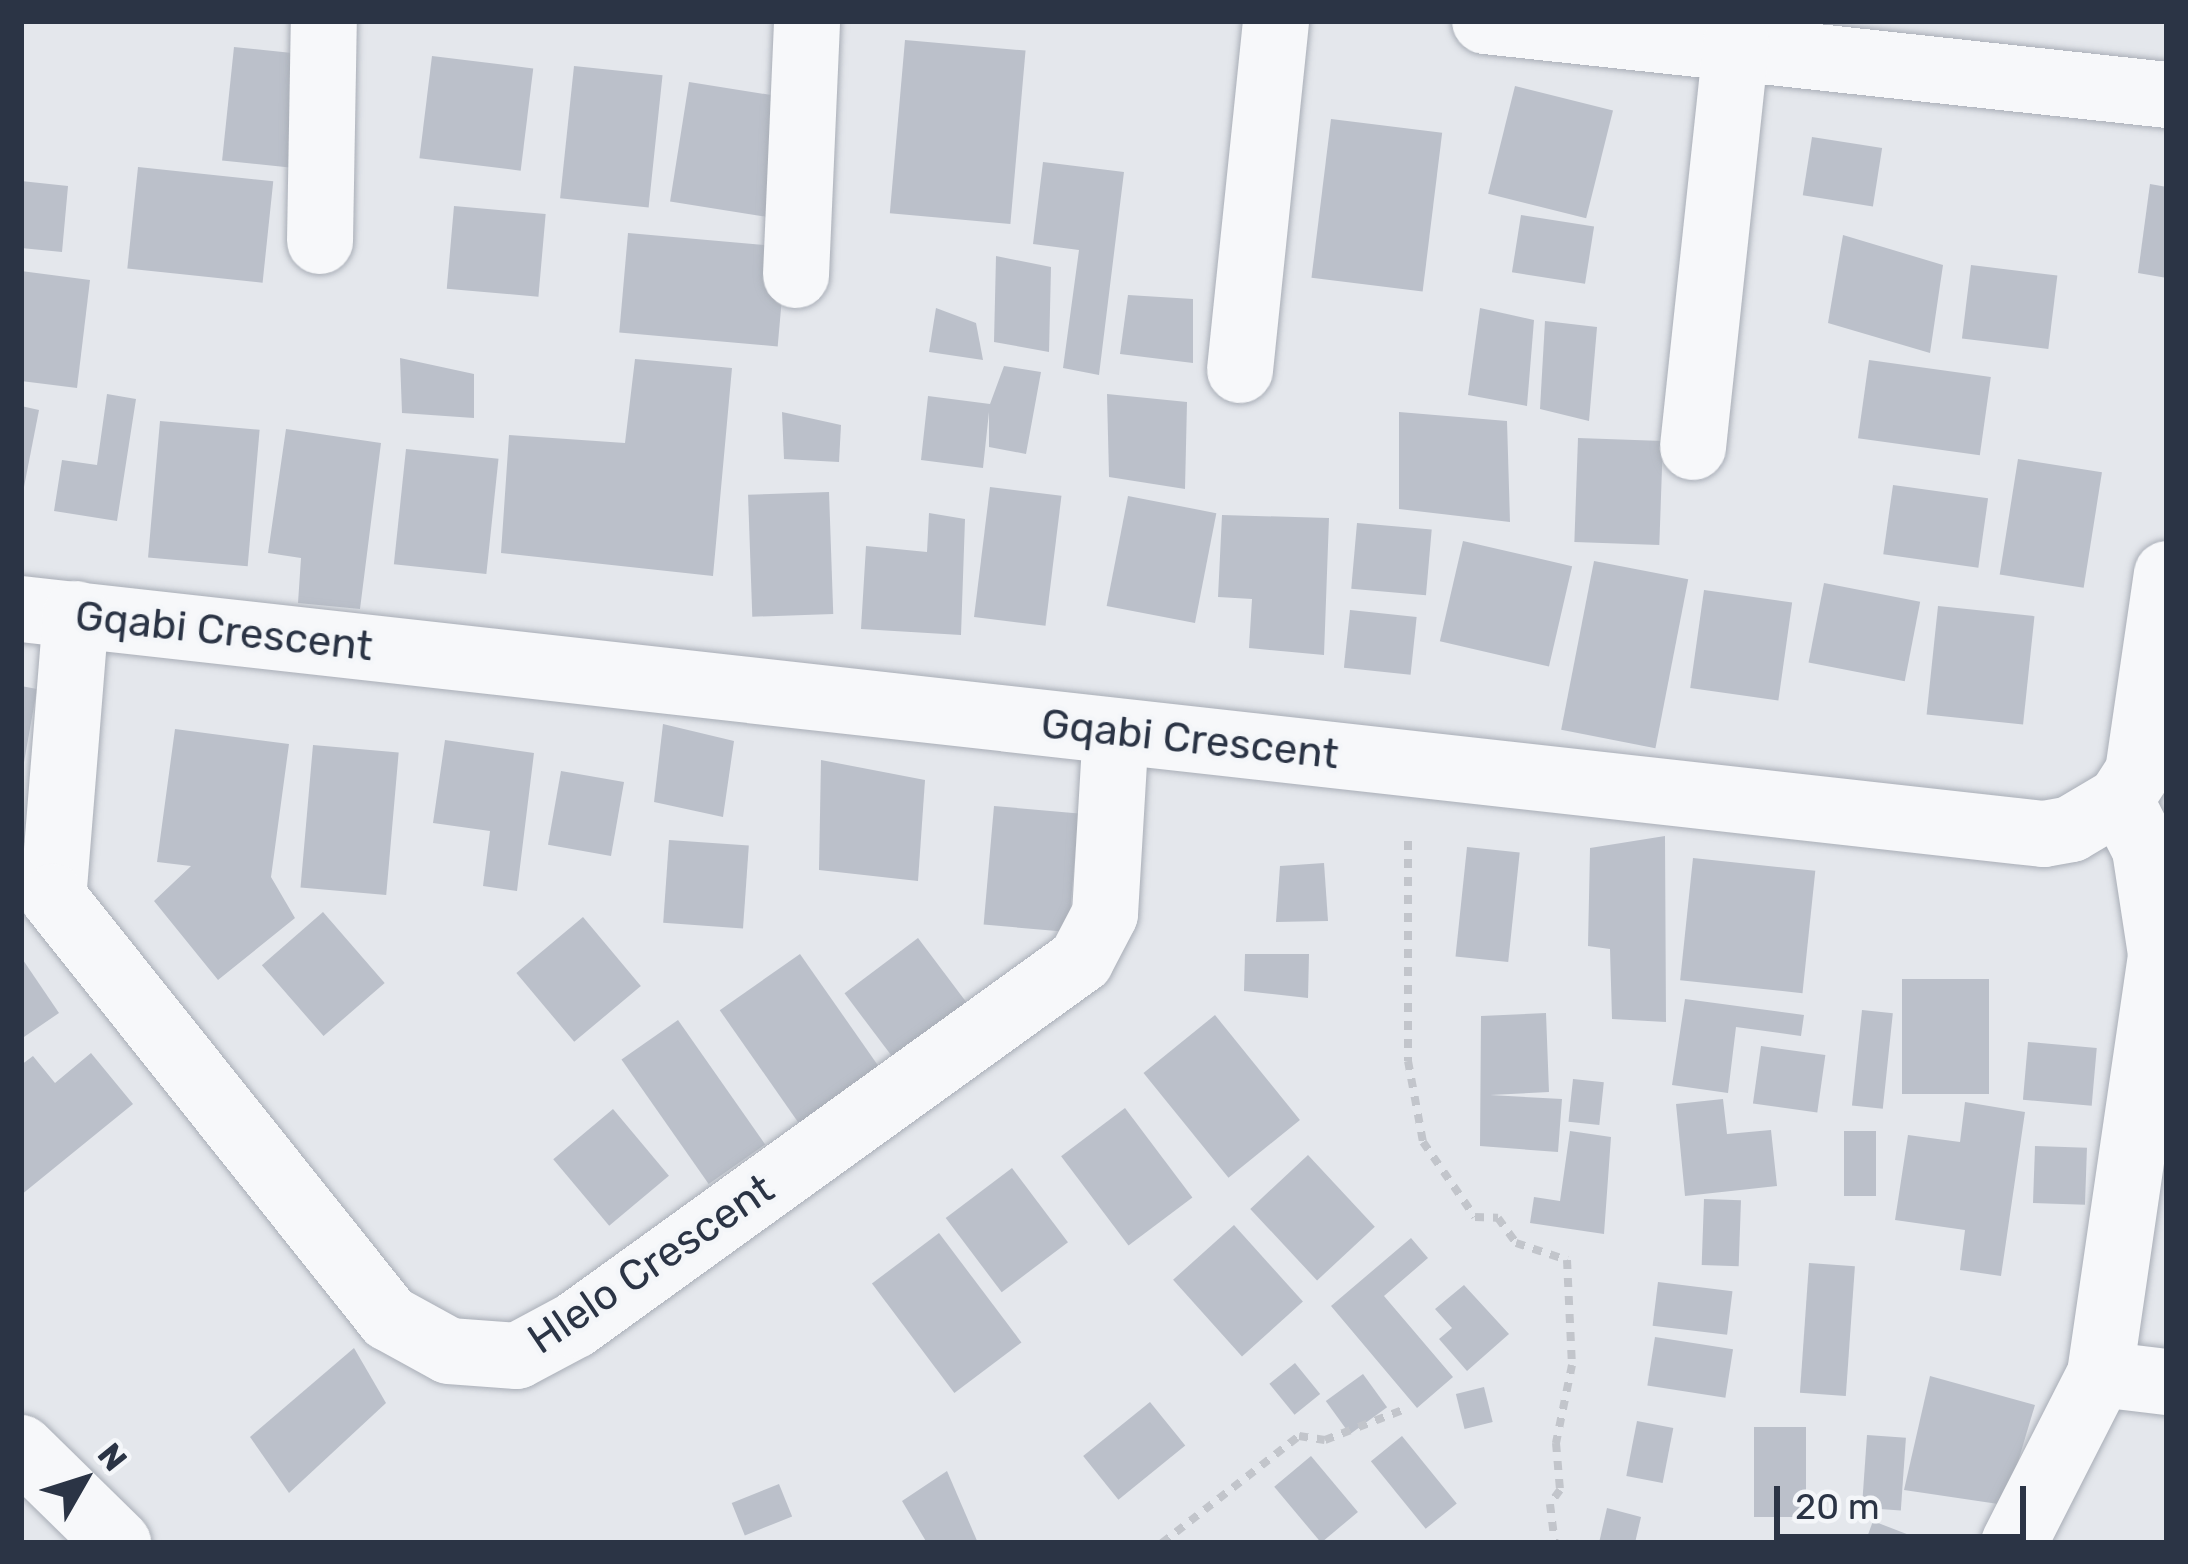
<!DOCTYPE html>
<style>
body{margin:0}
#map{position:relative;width:2188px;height:1564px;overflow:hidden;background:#e4e7ec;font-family:Rubik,sans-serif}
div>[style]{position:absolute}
.building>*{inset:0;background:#bbc0ca;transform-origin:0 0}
.path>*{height:8px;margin-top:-4px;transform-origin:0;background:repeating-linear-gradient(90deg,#c2c5cb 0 9px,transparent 0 18px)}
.roads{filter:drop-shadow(0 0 3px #a9aeb7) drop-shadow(0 0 3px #a9aeb7)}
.street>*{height:66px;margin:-33px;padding:0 33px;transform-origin:33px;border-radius:33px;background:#f7f8fa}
span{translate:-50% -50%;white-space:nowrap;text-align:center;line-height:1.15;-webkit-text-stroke:9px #f4f6f9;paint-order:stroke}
.street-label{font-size:42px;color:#2b3445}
.frame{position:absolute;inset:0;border:24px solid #2b3445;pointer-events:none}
.north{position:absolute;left:24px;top:1420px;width:120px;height:120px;-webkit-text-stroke:9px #f4f6f9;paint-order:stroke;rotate:51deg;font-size:33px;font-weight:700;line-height:48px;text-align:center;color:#2b3445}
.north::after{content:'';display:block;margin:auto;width:42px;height:54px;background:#2b3445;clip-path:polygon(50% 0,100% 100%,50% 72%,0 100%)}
.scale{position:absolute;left:1774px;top:1486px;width:252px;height:54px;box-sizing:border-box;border:6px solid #2b3445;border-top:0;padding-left:15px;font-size:36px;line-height:42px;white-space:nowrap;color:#2b3445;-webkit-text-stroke:9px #f4f6f9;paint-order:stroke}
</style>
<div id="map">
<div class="building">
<i style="left:905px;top:40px;width:121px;height:174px;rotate:5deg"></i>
<i style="left:234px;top:47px;width:80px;height:114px;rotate:6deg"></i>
<i style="left:432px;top:56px;width:102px;height:103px;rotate:7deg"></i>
<i style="left:574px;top:66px;width:89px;height:133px;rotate:6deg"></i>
<i style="left:689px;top:82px;width:104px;height:121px;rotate:9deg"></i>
<i style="left:1515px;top:86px;width:101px;height:111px;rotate:14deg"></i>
<i style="left:1331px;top:119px;width:112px;height:160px;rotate:7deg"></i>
<i style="left:1812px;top:137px;width:71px;height:59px;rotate:9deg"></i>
<i style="clip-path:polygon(1043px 162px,1124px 172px,1099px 375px,1063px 368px,1079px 250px,1033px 244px)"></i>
<i style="left:138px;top:167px;width:136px;height:102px;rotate:6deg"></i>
<i style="clip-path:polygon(21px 181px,68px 186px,62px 252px,21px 248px)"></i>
<i style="clip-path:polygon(2150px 184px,2167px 187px,2167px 278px,2138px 273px)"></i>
<i style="left:454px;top:206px;width:92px;height:83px;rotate:5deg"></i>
<i style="left:1521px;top:215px;width:74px;height:58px;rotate:9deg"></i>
<i style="left:628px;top:233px;width:159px;height:100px;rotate:5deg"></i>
<i style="clip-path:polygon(1843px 235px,1943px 265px,1930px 353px,1828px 323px)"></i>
<i style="clip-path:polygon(996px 256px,1051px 267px,1049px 352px,994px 342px)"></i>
<i style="left:1971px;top:265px;width:87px;height:74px;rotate:7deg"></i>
<i style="clip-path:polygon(21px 271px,90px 280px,77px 388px,21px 381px)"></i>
<i style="clip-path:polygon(1128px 295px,1193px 299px,1193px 363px,1120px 354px)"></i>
<i style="clip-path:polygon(936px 308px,976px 323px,983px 360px,929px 352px)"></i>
<i style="clip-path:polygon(1480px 308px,1534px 320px,1527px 406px,1468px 395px)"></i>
<i style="clip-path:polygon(1545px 321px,1597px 327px,1589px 421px,1540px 409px)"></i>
<i style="clip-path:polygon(400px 358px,474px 374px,474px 418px,402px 413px)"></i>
<i style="clip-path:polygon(635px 359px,732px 368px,713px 576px,501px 553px,509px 435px,625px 443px)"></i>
<i style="left:1869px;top:360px;width:123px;height:79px;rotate:8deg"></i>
<i style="clip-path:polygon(1004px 366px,1041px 372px,1026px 454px,989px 447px,989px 412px,983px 468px,921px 460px,928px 396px,990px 404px)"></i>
<i style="clip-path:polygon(107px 394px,136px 399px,117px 521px,54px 511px,62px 460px,97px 465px)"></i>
<i style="clip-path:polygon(1107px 394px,1187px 402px,1185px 489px,1109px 477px)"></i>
<i style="clip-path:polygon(21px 406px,39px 410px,23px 492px,21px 492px)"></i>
<i style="clip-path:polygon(782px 412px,841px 425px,839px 462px,784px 459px)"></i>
<i style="clip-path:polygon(1399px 412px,1507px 421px,1510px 522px,1399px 509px)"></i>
<i style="left:160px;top:421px;width:100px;height:137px;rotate:5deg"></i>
<i style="clip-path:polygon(286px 429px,381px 443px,360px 609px,298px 603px,301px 558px,268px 553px)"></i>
<i style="left:1578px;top:438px;width:85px;height:104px;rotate:2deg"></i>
<i style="left:406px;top:449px;width:93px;height:116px;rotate:6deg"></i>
<i style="left:2018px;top:459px;width:85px;height:117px;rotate:9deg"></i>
<i style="left:1893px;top:485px;width:96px;height:70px;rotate:8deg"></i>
<i style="left:990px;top:487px;width:72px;height:131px;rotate:7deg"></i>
<i style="left:829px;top:492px;width:122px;height:81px;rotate:88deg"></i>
<i style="left:1128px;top:496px;width:90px;height:112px;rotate:11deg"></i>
<i style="clip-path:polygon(929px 513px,965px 519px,961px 635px,861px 629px,866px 546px,927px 552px)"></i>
<i style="clip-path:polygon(1222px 515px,1329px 518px,1324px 655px,1249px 648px,1252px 599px,1218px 597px)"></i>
<i style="left:1357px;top:523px;width:75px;height:66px;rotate:5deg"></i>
<i style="left:1463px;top:541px;width:112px;height:103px;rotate:13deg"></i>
<i style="left:1594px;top:561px;width:96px;height:172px;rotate:11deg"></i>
<i style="left:1824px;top:583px;width:98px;height:81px;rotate:11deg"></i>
<i style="left:1704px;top:590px;width:89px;height:99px;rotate:8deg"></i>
<i style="left:1938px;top:606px;width:97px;height:109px;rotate:6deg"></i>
<i style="left:1350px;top:610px;width:67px;height:58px;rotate:6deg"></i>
<i style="clip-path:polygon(21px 686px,37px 689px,23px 768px,21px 768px)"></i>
<i style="clip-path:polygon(663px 724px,734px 741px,723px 817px,654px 802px)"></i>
<i style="clip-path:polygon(175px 729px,289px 744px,271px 877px,295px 918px,218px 980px,154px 901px,191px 866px,157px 862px)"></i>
<i style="clip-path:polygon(445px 740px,534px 753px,517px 891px,483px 886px,490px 831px,433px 823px)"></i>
<i style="left:313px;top:745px;width:86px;height:143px;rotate:5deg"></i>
<i style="clip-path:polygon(821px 760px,925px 780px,918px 881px,819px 870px)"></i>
<i style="left:561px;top:771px;width:64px;height:75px;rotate:10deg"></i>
<i style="left:994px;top:806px;width:85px;height:119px;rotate:5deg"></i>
<i style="clip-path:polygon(1665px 836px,1666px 1022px,1612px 1019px,1610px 949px,1588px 946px,1590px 848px)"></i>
<i style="left:669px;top:840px;width:80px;height:83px;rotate:4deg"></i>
<i style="left:1467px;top:847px;width:53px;height:110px;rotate:6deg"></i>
<i style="left:1693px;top:858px;width:123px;height:123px;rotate:6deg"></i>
<i style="clip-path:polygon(1324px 863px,1328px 921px,1276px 922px,1280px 866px)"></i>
<i style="left:323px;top:912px;width:94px;height:81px;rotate:49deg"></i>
<i style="left:583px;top:917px;width:90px;height:87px;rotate:50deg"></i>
<i style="left:918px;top:938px;width:86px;height:92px;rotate:53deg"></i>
<i style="left:800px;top:954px;width:147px;height:98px;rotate:55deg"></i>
<i style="clip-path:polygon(1245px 954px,1309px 954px,1308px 998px,1244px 991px)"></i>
<i style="clip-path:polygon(21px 957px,59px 1013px,21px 1039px)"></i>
<i style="left:1902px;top:979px;width:87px;height:115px"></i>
<i style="clip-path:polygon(1685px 999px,1804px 1015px,1801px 1036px,1736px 1027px,1728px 1093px,1672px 1085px)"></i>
<i style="left:1862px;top:1010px;width:31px;height:96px;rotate:6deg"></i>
<i style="clip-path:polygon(1546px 1013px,1549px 1092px,1490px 1095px,1562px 1099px,1558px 1152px,1480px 1146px,1481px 1016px)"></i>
<i style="left:1215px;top:1015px;width:135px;height:92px;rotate:51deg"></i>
<i style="left:678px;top:1020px;width:152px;height:69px;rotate:55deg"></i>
<i style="left:2028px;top:1042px;width:69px;height:58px;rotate:5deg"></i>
<i style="left:1761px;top:1046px;width:65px;height:58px;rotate:8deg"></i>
<i style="clip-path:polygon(91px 1053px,133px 1104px,21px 1195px,21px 1065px,33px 1056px,55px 1083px)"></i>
<i style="left:1573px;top:1079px;width:31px;height:43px;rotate:6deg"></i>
<i style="clip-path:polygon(1723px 1099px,1727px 1134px,1771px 1130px,1777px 1186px,1685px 1196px,1676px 1104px)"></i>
<i style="clip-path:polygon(1965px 1102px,2025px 1112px,2001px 1276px,1960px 1270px,1965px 1230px,1895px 1220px,1908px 1135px,1960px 1142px)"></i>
<i style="left:1125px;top:1108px;width:112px;height:80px;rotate:53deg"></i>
<i style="left:613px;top:1109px;width:87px;height:78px;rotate:50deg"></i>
<i style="clip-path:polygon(1570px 1131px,1611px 1137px,1604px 1234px,1530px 1223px,1534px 1197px,1560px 1201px)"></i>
<i style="left:1844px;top:1131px;width:32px;height:65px"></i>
<i style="left:2035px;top:1146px;width:52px;height:57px;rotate:2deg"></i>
<i style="left:1308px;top:1155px;width:98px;height:79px;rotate:47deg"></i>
<i style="left:1012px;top:1168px;width:93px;height:83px;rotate:53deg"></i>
<i style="left:1704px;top:1199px;width:37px;height:66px;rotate:2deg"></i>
<i style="left:1234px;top:1225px;width:103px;height:82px;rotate:48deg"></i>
<i style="left:939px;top:1233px;width:137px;height:84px;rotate:53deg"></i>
<i style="clip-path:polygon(1411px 1238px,1428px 1258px,1384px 1296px,1453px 1377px,1417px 1408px,1331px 1306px)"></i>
<i style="left:1809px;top:1263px;width:46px;height:130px;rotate:4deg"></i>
<i style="left:1658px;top:1282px;width:75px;height:44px;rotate:7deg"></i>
<i style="clip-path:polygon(1464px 1285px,1509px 1334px,1467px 1371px,1439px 1339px,1452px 1328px,1435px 1309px)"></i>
<i style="left:1655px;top:1337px;width:79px;height:49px;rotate:9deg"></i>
<i style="clip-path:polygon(354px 1348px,386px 1403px,289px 1493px,250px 1437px)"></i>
<i style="left:1295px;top:1363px;width:40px;height:33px;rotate:51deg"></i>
<i style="left:1363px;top:1374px;width:41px;height:46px;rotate:54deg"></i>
<i style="clip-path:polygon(1930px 1376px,2035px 1405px,2005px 1505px,1904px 1490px)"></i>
<i style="left:1484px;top:1387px;width:36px;height:29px;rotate:76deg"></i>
<i style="left:1150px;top:1402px;width:56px;height:86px;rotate:51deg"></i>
<i style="left:1637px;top:1421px;width:37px;height:56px;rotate:11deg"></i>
<i style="left:1754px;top:1427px;width:52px;height:90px"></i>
<i style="left:1867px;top:1435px;width:39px;height:73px;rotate:4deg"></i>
<i style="left:1402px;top:1436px;width:87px;height:40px;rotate:51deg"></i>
<i style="left:1311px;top:1456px;width:73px;height:48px;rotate:50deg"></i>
<i style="clip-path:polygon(947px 1471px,978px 1543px,927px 1543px,902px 1501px)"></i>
<i style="left:779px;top:1484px;width:35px;height:51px;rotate:68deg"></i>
<i style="clip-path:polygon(1607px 1508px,1641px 1517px,1635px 1543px,1599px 1543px)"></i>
<i style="clip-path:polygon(1873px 1521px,1930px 1543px,1865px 1543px)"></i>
</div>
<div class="path">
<i style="left:1408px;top:841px;width:220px;rotate:90deg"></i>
<i style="left:1408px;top:1061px;width:82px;rotate:79.5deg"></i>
<i style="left:1423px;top:1142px;width:91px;rotate:55.3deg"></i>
<i style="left:1475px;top:1217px;width:23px;rotate:2deg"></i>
<i style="left:1498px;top:1218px;width:31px;rotate:54deg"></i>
<i style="left:1516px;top:1243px;width:54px;rotate:18.4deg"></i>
<i style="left:1567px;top:1260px;width:105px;rotate:87.3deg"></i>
<i style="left:1572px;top:1365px;width:80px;rotate:101.6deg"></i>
<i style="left:1556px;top:1443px;width:47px;rotate:85.1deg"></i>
<i style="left:1560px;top:1490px;width:17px;rotate:126deg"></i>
<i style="left:1550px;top:1504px;width:39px;rotate:83deg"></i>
<i style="left:1162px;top:1543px;width:174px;rotate:-38deg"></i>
<i style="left:1299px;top:1436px;width:26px;rotate:9deg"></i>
<i style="left:1325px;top:1440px;width:86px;rotate:-21.2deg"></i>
</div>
<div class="roads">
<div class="street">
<i style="left:1485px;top:21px;width:686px;rotate:6.19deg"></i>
<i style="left:320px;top:241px;width:220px;rotate:-89deg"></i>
<i style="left:796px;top:275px;width:254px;rotate:-87.5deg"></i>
<i style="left:1240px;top:370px;width:351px;rotate:-84.1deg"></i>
<i style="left:1693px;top:447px;width:406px;rotate:-83.9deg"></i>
<i style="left:21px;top:609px;width:2035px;rotate:6.35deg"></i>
<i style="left:2044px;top:834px;width:27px;rotate:-10deg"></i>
<i style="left:2071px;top:829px;width:57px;rotate:-30.6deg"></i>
<i style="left:2120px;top:800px;width:33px;rotate:-57deg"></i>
<i style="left:2138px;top:772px;width:200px;rotate:-81.7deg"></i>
<i style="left:76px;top:614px;width:284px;rotate:94.6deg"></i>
<i style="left:53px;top:897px;width:539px;rotate:51.41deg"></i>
<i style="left:389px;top:1318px;width:68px;rotate:28.8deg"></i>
<i style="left:449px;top:1351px;width:68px;rotate:4.2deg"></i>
<i style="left:517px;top:1356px;width:66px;rotate:-28.1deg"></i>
<i style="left:575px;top:1325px;width:624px;rotate:-35.8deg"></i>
<i style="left:1081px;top:960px;width:52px;rotate:-62.4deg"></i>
<i style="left:1105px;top:914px;width:183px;rotate:-86.6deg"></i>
<i style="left:2100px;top:1374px;width:67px;rotate:6.8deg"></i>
<i style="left:21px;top:1448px;width:136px;rotate:44.4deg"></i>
<i style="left:2014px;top:1543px;width:190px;rotate:-63deg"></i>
<i style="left:2100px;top:1374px;width:424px;rotate:-81.7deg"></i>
<i style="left:2161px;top:954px;width:106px;rotate:-98.7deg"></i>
<i style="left:2145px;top:849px;width:55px;rotate:-117deg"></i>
</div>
</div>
<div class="street-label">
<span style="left:224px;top:631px;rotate:6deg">Gqabi Crescent</span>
<span style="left:1190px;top:739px;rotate:6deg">Gqabi Crescent</span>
<span style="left:651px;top:1264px;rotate:-34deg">Hlelo Crescent</span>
</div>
<div class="frame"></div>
<div class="north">N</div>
<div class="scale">20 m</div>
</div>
